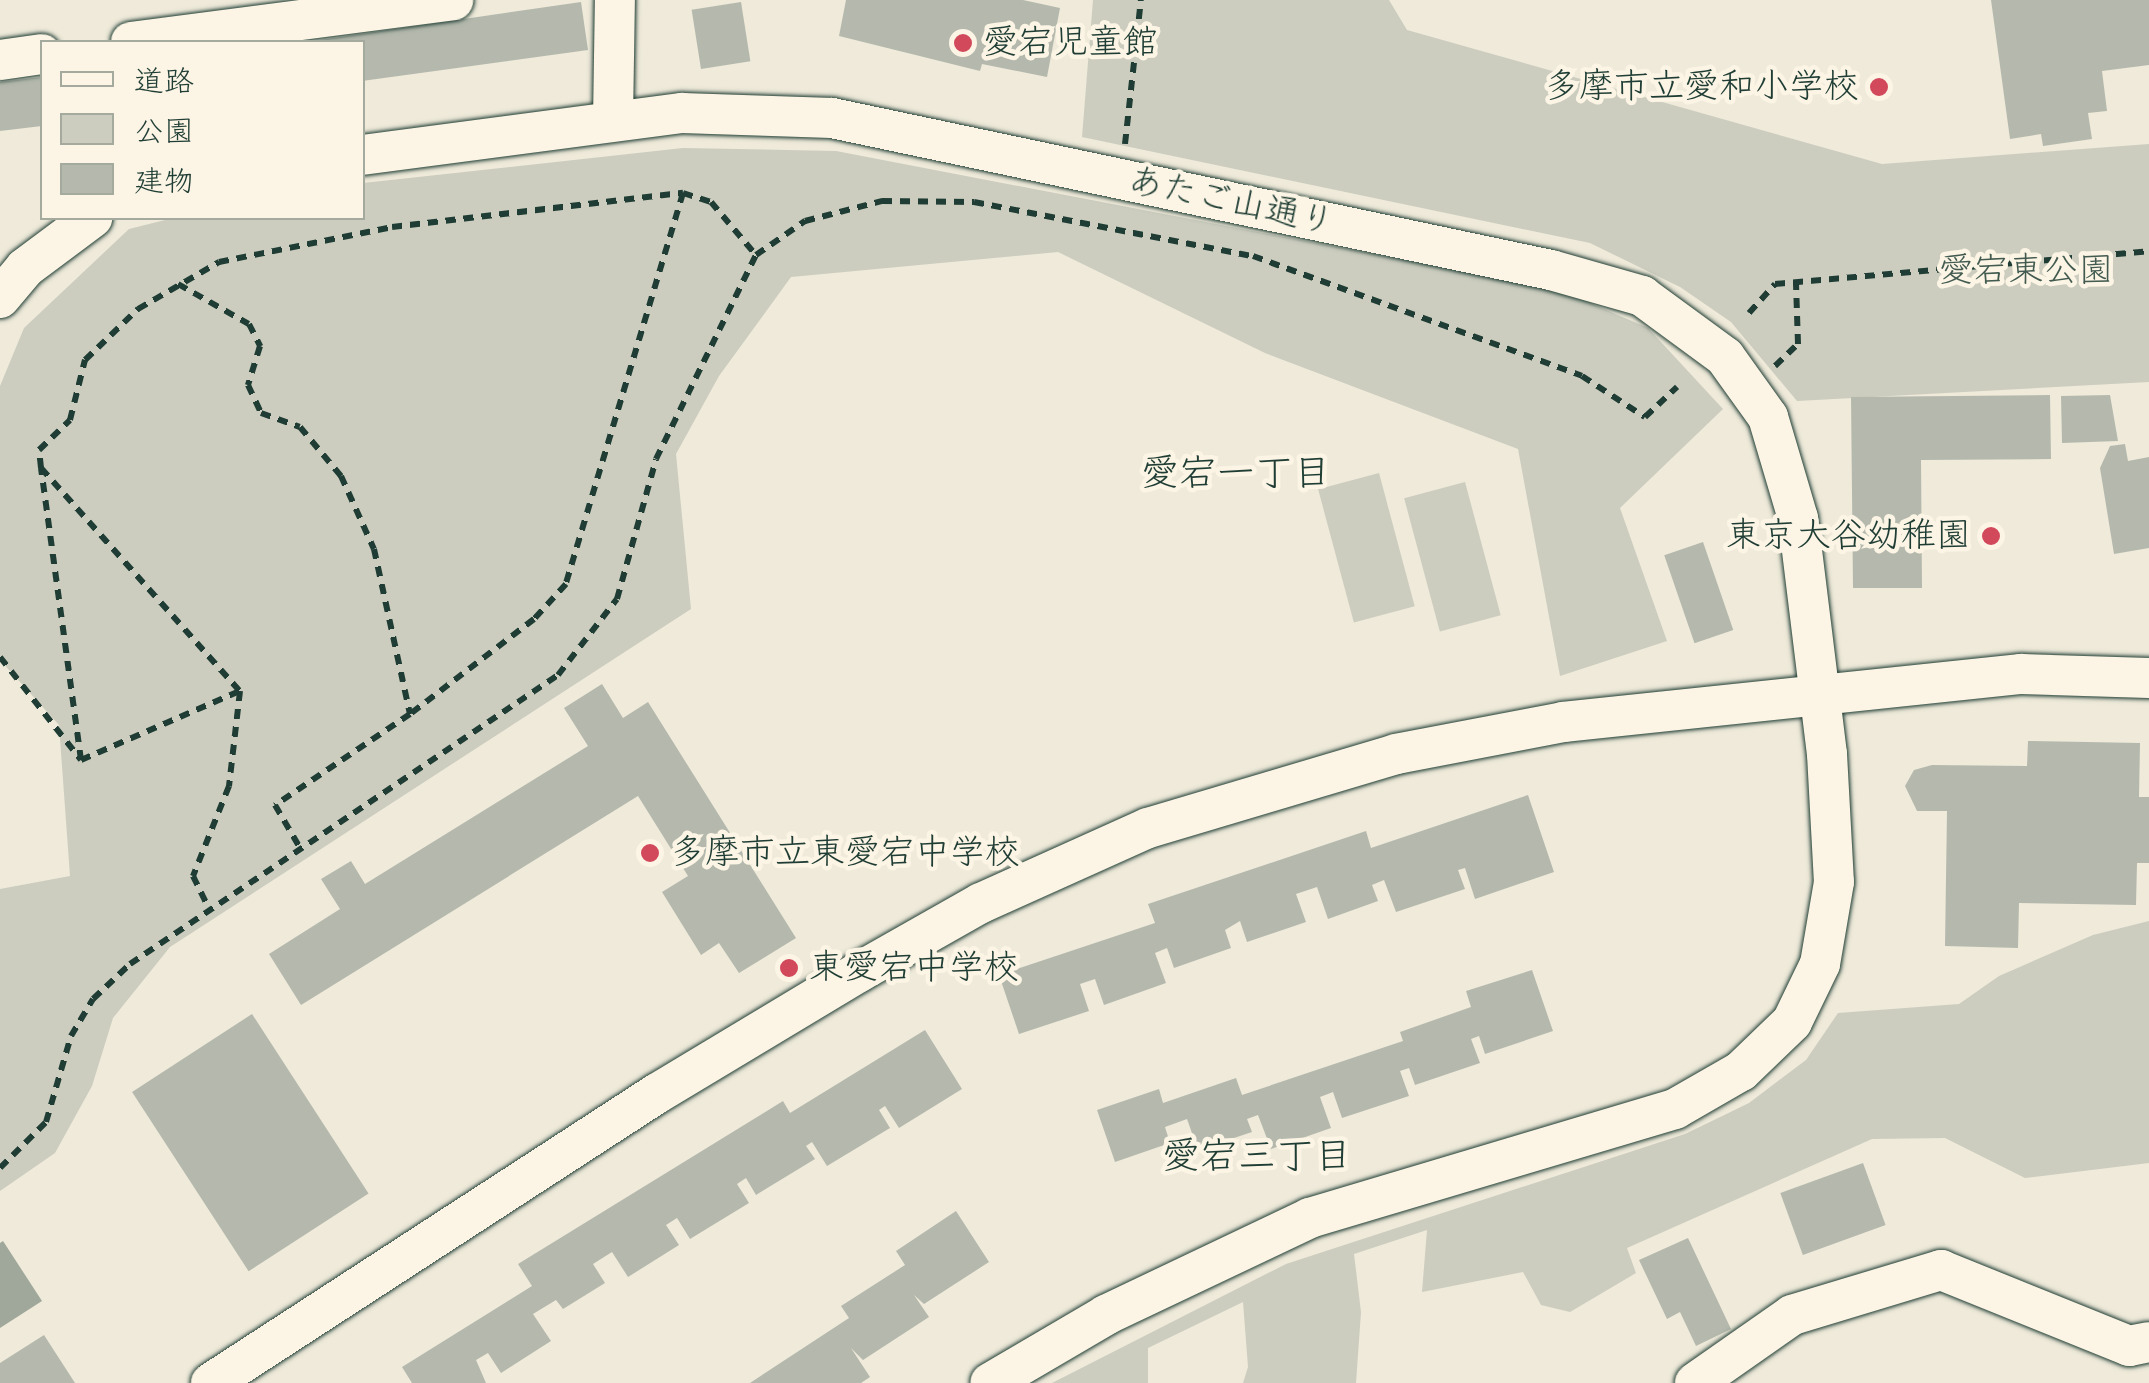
<!DOCTYPE html>
<meta charset="utf-8">
<style>
body{margin:0}
#map{position:relative;width:2149px;height:1383px;overflow:hidden;background:#efeada;font-family:Mynerve,"Klee One",sans-serif}
div>[style]{position:absolute}
.green>*{inset:0;background:#cccdbf;transform-origin:0 0}
.water>*{inset:0;background:#9fa89a}
.building>*{inset:0;background:#b5b9ad;transform-origin:0 0}
.path>*{height:6px;margin-top:-3px;transform-origin:0;background:repeating-linear-gradient(90deg,#1f3d34 0 10px,transparent 0 18px)}
.roads{filter:drop-shadow(0 0 2px #1f3d34) drop-shadow(0 0 2px #1f3d34)}
.minor>*{height:40px;margin:-20px;padding:0 20px;transform-origin:20px;border-radius:20px;background:#fcf5e5}
.dots>*{width:28px;height:28px;translate:-50% -50%;box-sizing:border-box;border:5px solid #fcf5e5;border-radius:50%}
span{translate:-50% -50%;white-space:nowrap;text-align:center;line-height:1.15;-webkit-text-stroke:9px #fcf5e5;paint-order:stroke}
.poi-label{font-size:35px;color:#1f3d34}
.left{translate:0 -50%;text-align:left}
.right{translate:-100% -50%;text-align:right}
.street-label{font-size:35px;color:#1f3d34}
.park-label{font-size:35px;color:#425a50}
.neighbourhood-label{font-size:38px;color:#1f3d34}
.legend{position:absolute;left:40px;top:40px;width:325px;height:180px;box-sizing:border-box;background:#fcf5e5;border:2px solid #a4ab9e;margin:0;padding:12px 18px;list-style:none;font-size:30px;color:#1f3d34}
.legend li{display:flex;align-items:center;gap:20px;height:50px}
.legend b{width:50px;border:2px solid #a4ab9e}
</style>
<div id="map">
<div class="green">
<i style="clip-path:polygon(1093px 0,1389px 0,1407px 30px,1882px 164px,2149px 144px,2149px 382px,1797px 401px,1731px 322px,1680px 287px,1590px 243px,1082px 137px)"></i>
<i style="clip-path:polygon(683px 148px,836px 151px,1560px 290px,1648px 328px,1723px 409px,1620px 508px,1667px 641px,1560px 676px,1518px 449px,1265px 353px,1058px 252px,791px 277px,719px 376px,676px 454px,691px 609px,170px 947px,113px 1018px,92px 1086px,55px 1153px,0 1191px,0 889px,70px 876px,59px 725px,0 660px,0 386px,24px 328px,129px 229px,173px 218px,362px 218px,363px 183px)"></i>
<i style="left:1379px;top:473px;width:138px;height:63px;rotate:75deg"></i>
<i style="left:1465px;top:482px;width:138px;height:63px;rotate:75deg"></i>
<i style="clip-path:polygon(2149px 921px,2149px 1163px,2025px 1178px,1945px 1138px,1872px 1139px,1627px 1248px,1636px 1273px,1570px 1312px,1541px 1305px,1523px 1272px,1422px 1292px,1427px 1230px,1354px 1254px,1361px 1312px,1356px 1383px,1243px 1383px,1248px 1367px,1243px 1302px,1148px 1348px,1148px 1383px,1052px 1383px,1286px 1264px,1685px 1134px,1749px 1103px,1806px 1060px,1838px 1013px,1959px 1004px,1999px 976px,2093px 935px)"></i>
</div>
<div class="water">
<i style="clip-path:polygon(3px 1241px,42px 1301px,0 1328px,0 1243px)"></i>
</div>
<div class="building">
<i style="clip-path:polygon(846px 0,1023px 0,1060px 8px,1047px 77px,982px 64px,980px 71px,839px 36px)"></i>
<i style="clip-path:polygon(1991px 0,2149px 0,2149px 65px,2102px 71px,2107px 111px,2088px 113px,2092px 139px,2043px 146px,2041px 134px,2010px 139px)"></i>
<i style="clip-path:polygon(581px 2px,588px 50px,362px 81px,362px 42px,306px 42px)"></i>
<i style="left:741px;top:2px;width:60px;height:50px;rotate:81deg"></i>
<i style="clip-path:polygon(42px 77px,42px 126px,0 131px,0 82px)"></i>
<i style="clip-path:polygon(2050px 395px,2051px 459px,1921px 460px,1922px 588px,1853px 588px,1851px 397px)"></i>
<i style="clip-path:polygon(2110px 395px,2118px 441px,2062px 443px,2061px 396px)"></i>
<i style="clip-path:polygon(2125px 444px,2128px 461px,2149px 457px,2149px 548px,2114px 554px,2100px 468px,2110px 446px)"></i>
<i style="left:1703px;top:542px;width:93px;height:41px;rotate:71deg"></i>
<i style="clip-path:polygon(602px 684px,623px 718px,648px 702px,796px 938px,739px 973px,719px 943px,701px 955px,662px 892px,688px 876px,638px 796px,301px 1005px,269px 954px,340px 909px,321px 879px,351px 861px,365px 884px,588px 746px,564px 708px)"></i>
<i style="clip-path:polygon(2028px 741px,2140px 743px,2139px 797px,2149px 797px,2149px 863px,2137px 863px,2136px 905px,2019px 903px,2018px 948px,1945px 946px,1947px 811px,1917px 811px,1905px 786px,1914px 770px,1932px 765px,2027px 766px)"></i>
<i style="clip-path:polygon(1528px 795px,1554px 872px,1475px 899px,1465px 868px,1458px 870px,1465px 889px,1396px 912px,1384px 880px,1372px 885px,1378px 901px,1328px 919px,1317px 887px,1296px 894px,1306px 922px,1247px 942px,1240px 921px,1225px 930px,1231px 948px,1174px 968px,1167px 948px,1155px 953px,1166px 983px,1104px 1005px,1095px 979px,1080px 984px,1089px 1011px,1019px 1034px,999px 975px,1155px 923px,1148px 904px,1366px 831px,1371px 848px)"></i>
<i style="clip-path:polygon(1532px 970px,1553px 1031px,1485px 1054px,1479px 1036px,1471px 1039px,1480px 1063px,1415px 1085px,1409px 1068px,1400px 1071px,1409px 1096px,1342px 1118px,1333px 1092px,1320px 1097px,1331px 1128px,1271px 1149px,1258px 1115px,1247px 1119px,1252px 1132px,1198px 1150px,1187px 1119px,1165px 1127px,1170px 1143px,1115px 1162px,1097px 1110px,1159px 1089px,1163px 1103px,1236px 1078px,1242px 1095px,1403px 1041px,1400px 1032px,1471px 1007px,1466px 991px)"></i>
<i style="left:252px;top:1014px;width:214px;height:143px;rotate:57deg"></i>
<i style="clip-path:polygon(925px 1030px,962px 1089px,899px 1128px,885px 1106px,879px 1110px,890px 1128px,827px 1166px,812px 1142px,806px 1146px,815px 1159px,756px 1195px,746px 1178px,737px 1184px,749px 1203px,690px 1239px,677px 1218px,666px 1225px,679px 1245px,628px 1277px,612px 1252px,593px 1264px,605px 1283px,563px 1309px,556px 1300px,533px 1314px,551px 1341px,501px 1373px,488px 1353px,476px 1360px,486px 1383px,412px 1383px,402px 1367px,532px 1286px,518px 1264px,783px 1101px,790px 1113px)"></i>
<i style="left:1863px;top:1163px;width:66px;height:88px;rotate:70deg"></i>
<i style="clip-path:polygon(956px 1211px,989px 1262px,924px 1304px,914px 1295px,929px 1317px,863px 1360px,851px 1348px,870px 1377px,861px 1383px,750px 1383px,849px 1318px,841px 1306px,905px 1265px,896px 1251px)"></i>
<i style="clip-path:polygon(1688px 1238px,1731px 1329px,1696px 1346px,1680px 1312px,1667px 1319px,1639px 1260px)"></i>
<i style="clip-path:polygon(44px 1335px,75px 1383px,0 1383px,0 1363px)"></i>
</div>
<div class="path">
<i style="left:1125px;top:144px;width:145px;rotate:-83.7deg"></i>
<i style="left:683px;top:193px;width:29px;rotate:18deg"></i>
<i style="left:711px;top:202px;width:70px;rotate:49.7deg"></i>
<i style="left:178px;top:284px;width:81px;rotate:29.4deg"></i>
<i style="left:249px;top:324px;width:25px;rotate:63deg"></i>
<i style="left:260px;top:346px;width:41px;rotate:107.1deg"></i>
<i style="left:248px;top:385px;width:31px;rotate:65deg"></i>
<i style="left:261px;top:413px;width:41px;rotate:19.7deg"></i>
<i style="left:300px;top:427px;width:64px;rotate:50.1deg"></i>
<i style="left:341px;top:476px;width:80px;rotate:65.7deg"></i>
<i style="left:374px;top:549px;width:169px;rotate:77.7deg"></i>
<i style="left:1749px;top:313px;width:39px;rotate:-48deg"></i>
<i style="left:1775px;top:284px;width:375px;rotate:-5deg"></i>
<i style="left:1775px;top:366px;width:32px;rotate:-44deg"></i>
<i style="left:1798px;top:344px;width:61px;rotate:-91.9deg"></i>
<i style="left:41px;top:468px;width:18px;rotate:-96deg"></i>
<i style="left:39px;top:450px;width:43px;rotate:-44.1deg"></i>
<i style="left:70px;top:420px;width:62px;rotate:-76deg"></i>
<i style="left:85px;top:360px;width:74px;rotate:-43.9deg"></i>
<i style="left:138px;top:309px;width:94px;rotate:-30.1deg"></i>
<i style="left:219px;top:262px;width:177px;rotate:-11.4deg"></i>
<i style="left:392px;top:227px;width:293px;rotate:-6.7deg"></i>
<i style="left:683px;top:193px;width:408px;rotate:106.7deg"></i>
<i style="left:566px;top:584px;width:47px;rotate:132.4deg"></i>
<i style="left:534px;top:619px;width:156px;rotate:142.5deg"></i>
<i style="left:410px;top:714px;width:163px;rotate:146deg"></i>
<i style="left:275px;top:805px;width:48px;rotate:59.7deg"></i>
<i style="left:0;top:657px;width:131px;rotate:51.8deg"></i>
<i style="left:81px;top:760px;width:295px;rotate:-97.8deg"></i>
<i style="left:41px;top:468px;width:299px;rotate:48.3deg"></i>
<i style="left:240px;top:691px;width:96px;rotate:96.6deg"></i>
<i style="left:229px;top:786px;width:97px;rotate:111.8deg"></i>
<i style="left:193px;top:876px;width:34px;rotate:64deg"></i>
<i style="left:81px;top:760px;width:173px;rotate:-23.5deg"></i>
<i style="left:0;top:1168px;width:65px;rotate:-45deg"></i>
<i style="left:46px;top:1122px;width:90px;rotate:-73.8deg"></i>
<i style="left:71px;top:1036px;width:43px;rotate:-59.3deg"></i>
<i style="left:93px;top:999px;width:51px;rotate:-43.4deg"></i>
<i style="left:130px;top:964px;width:516px;rotate:-34.03deg"></i>
<i style="left:558px;top:675px;width:96px;rotate:-52.2deg"></i>
<i style="left:617px;top:599px;width:145px;rotate:-74.4deg"></i>
<i style="left:656px;top:459px;width:227px;rotate:-63.9deg"></i>
<i style="left:756px;top:255px;width:60px;rotate:-34.8deg"></i>
<i style="left:805px;top:221px;width:80px;rotate:-14.6deg"></i>
<i style="left:882px;top:201px;width:92px;rotate:0.6deg"></i>
<i style="left:974px;top:202px;width:284px;rotate:11deg"></i>
<i style="left:1253px;top:256px;width:350px;rotate:20deg"></i>
<i style="left:1582px;top:376px;width:75px;rotate:33.1deg"></i>
<i style="left:1645px;top:417px;width:44px;rotate:-43.2deg"></i>
</div>
<div class="roads">
<div class="minor">
<i style="left:131px;top:42px;width:325px;rotate:-7.4deg"></i>
<i style="left:0;top:60px;width:42px;rotate:-8.1deg"></i>
<i style="left:613px;top:121px;width:121px;rotate:-89.1deg"></i>
<i style="left:362px;top:155px;width:323px;rotate:-7.5deg"></i>
<i style="left:682px;top:113px;width:150px;rotate:1.9deg"></i>
<i style="left:832px;top:118px;width:735px;rotate:11.94deg"></i>
<i style="left:1551px;top:270px;width:95px;rotate:15.9deg"></i>
<i style="left:1642px;top:296px;width:103px;rotate:36.3deg"></i>
<i style="left:1725px;top:357px;width:74px;rotate:54.4deg"></i>
<i style="left:1768px;top:417px;width:105px;rotate:73.5deg"></i>
<i style="left:1798px;top:518px;width:238px;rotate:83deg"></i>
<i style="left:1827px;top:754px;width:128px;rotate:86.9deg"></i>
<i style="left:1834px;top:882px;width:83px;rotate:99.7deg"></i>
<i style="left:1820px;top:964px;width:64px;rotate:115.8deg"></i>
<i style="left:1792px;top:1022px;width:71px;rotate:136.1deg"></i>
<i style="left:1741px;top:1071px;width:76px;rotate:150.1deg"></i>
<i style="left:1675px;top:1109px;width:381px;rotate:163.4deg"></i>
<i style="left:1310px;top:1218px;width:226px;rotate:154.6deg"></i>
<i style="left:1106px;top:1315px;width:134px;rotate:149.6deg"></i>
<i style="left:0;top:298px;width:39px;rotate:-50deg"></i>
<i style="left:25px;top:268px;width:84px;rotate:-36.7deg"></i>
<i style="left:211px;top:1383px;width:531px;rotate:-33deg"></i>
<i style="left:656px;top:1094px;width:237px;rotate:-31deg"></i>
<i style="left:859px;top:972px;width:140px;rotate:-29.5deg"></i>
<i style="left:981px;top:903px;width:183px;rotate:-24.2deg"></i>
<i style="left:1148px;top:828px;width:259px;rotate:-16.6deg"></i>
<i style="left:1396px;top:754px;width:170px;rotate:-10.8deg"></i>
<i style="left:1563px;top:722px;width:461px;rotate:-6deg"></i>
<i style="left:2021px;top:674px;width:128px;rotate:1.8deg"></i>
<i style="left:1695px;top:1383px;width:118px;rotate:-35deg"></i>
<i style="left:1792px;top:1315px;width:156px;rotate:-16.8deg"></i>
<i style="left:1941px;top:1270px;width:203px;rotate:22deg"></i>
<i style="left:2129px;top:1346px;width:20px;rotate:-11deg"></i>
</div>
</div>
<div class="dots">
<i style="left:963px;top:43px;background:#d1495b"></i>
<i style="left:1879px;top:87px;background:#d1495b"></i>
<i style="left:1991px;top:536px;background:#d1495b"></i>
<i style="left:650px;top:853px;background:#d1495b"></i>
<i style="left:789px;top:968px;background:#d1495b"></i>
</div>
<div class="poi-label">
<span class="left" style="left:983px;top:43px">愛宕児童館</span>
<span class="right" style="left:1859px;top:87px">多摩市立愛和小学校</span>
<span class="right" style="left:1971px;top:536px">東京大谷幼稚園</span>
<span class="left" style="left:670px;top:853px">多摩市立東愛宕中学校</span>
<span class="left" style="left:809px;top:968px">東愛宕中学校</span>
</div>
<div class="street-label">
<span style="left:1231px;top:202px;rotate:12deg">あたご山通り</span>
</div>
<div class="park-label">
<span style="left:2026px;top:271px">愛宕東公園</span>
</div>
<div class="neighbourhood-label">
<span style="left:1236px;top:475px">愛宕一丁目</span>
<span style="left:1257px;top:1158px">愛宕三丁目</span>
</div>
<ul class="legend">
<li><b style="height:12px;background:#fcf5e5"></b>道路</li>
<li><b style="height:28px;background:#cccdbf"></b>公園</li>
<li><b style="height:28px;background:#b5b9ad"></b>建物</li>
</ul>
</div>
